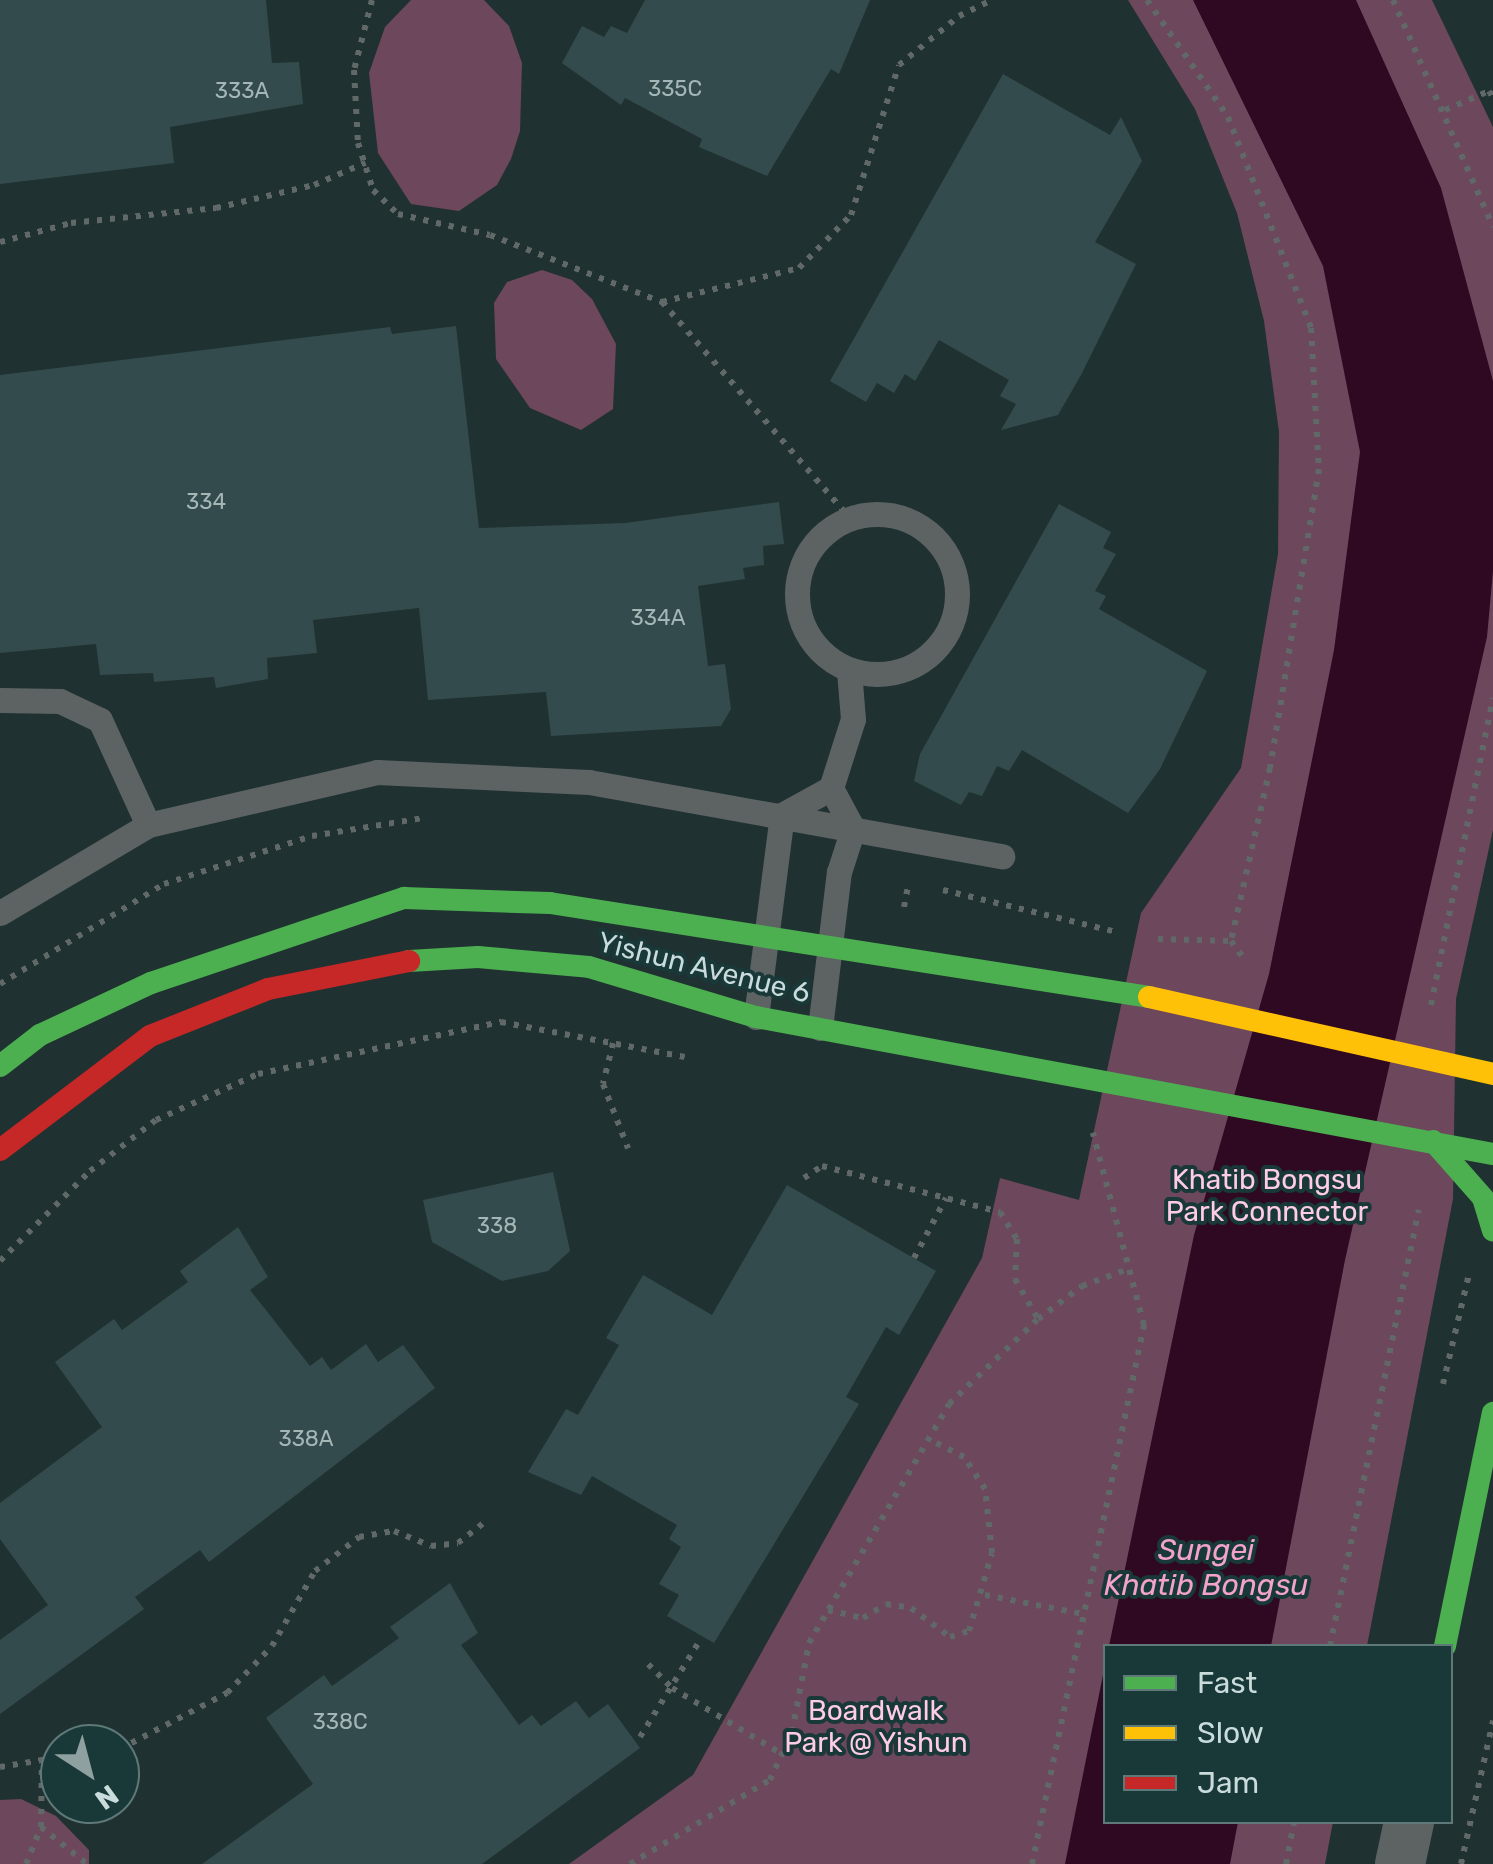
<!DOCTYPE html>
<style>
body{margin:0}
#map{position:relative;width:1493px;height:1864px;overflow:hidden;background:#203131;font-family:Rubik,sans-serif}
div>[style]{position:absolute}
.green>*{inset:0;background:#6d475b}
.water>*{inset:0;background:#2f0921}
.building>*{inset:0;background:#334b4c}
.path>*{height:6px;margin-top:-3px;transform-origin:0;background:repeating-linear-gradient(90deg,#616868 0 5px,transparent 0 13px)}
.lane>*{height:25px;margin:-12.5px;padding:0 12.5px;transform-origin:12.5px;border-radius:12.5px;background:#5d6363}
.lane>.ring{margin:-12.5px;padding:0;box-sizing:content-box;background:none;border:25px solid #5d6363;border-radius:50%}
.street>*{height:50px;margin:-25px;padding:0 25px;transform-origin:25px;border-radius:25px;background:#5d6363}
.fast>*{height:22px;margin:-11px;padding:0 11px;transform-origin:11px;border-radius:11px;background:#4caf50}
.slow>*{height:22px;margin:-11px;padding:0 11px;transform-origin:11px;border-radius:11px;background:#ffc107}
.jam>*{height:22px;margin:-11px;padding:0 11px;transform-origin:11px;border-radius:11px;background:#c62828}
span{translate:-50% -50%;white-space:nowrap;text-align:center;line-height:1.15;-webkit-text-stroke:8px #193838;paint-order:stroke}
.number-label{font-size:22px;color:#a4b7b6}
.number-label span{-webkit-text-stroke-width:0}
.street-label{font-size:28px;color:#c9dbda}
.park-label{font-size:28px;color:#fecce4}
.water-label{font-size:30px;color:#f2a2cb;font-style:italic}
.legend{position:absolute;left:1103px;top:1644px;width:350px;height:180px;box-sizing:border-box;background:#193838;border:2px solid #5f7979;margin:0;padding:12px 18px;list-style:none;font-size:30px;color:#c9dbda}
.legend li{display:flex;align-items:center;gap:20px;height:50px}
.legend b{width:50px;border:2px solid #5f7979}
.north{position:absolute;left:40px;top:1724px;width:100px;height:100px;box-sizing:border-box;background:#193838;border:2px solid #5f7979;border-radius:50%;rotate:144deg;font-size:28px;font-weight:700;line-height:40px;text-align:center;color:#c9dbda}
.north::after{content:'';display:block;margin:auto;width:35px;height:45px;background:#8ea09f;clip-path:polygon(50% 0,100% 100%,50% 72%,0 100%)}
</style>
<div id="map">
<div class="green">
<i style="clip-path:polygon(411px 0,484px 0,509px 26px,522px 63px,520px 131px,511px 159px,497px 185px,459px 211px,411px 204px,378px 153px,369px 73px,385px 27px)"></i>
<i style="clip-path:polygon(1128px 0,1432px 0,1493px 127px,1493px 830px,1456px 999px,1453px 1199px,1367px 1646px,1106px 1646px,1106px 1822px,1333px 1822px,1325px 1864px,569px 1864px,693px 1775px,982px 1258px,1000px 1178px,1079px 1200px,1141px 913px,1241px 768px,1278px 554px,1279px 432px,1264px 321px,1237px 213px,1195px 109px)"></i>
<i style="clip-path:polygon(542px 270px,572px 280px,592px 299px,616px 344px,613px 409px,581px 430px,530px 408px,496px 359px,494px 303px,507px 282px)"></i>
<i style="clip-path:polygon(21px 1799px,56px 1816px,89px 1850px,89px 1864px,0 1864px,0 1800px)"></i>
</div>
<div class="water">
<i style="clip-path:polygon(1193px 0,1356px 0,1441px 188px,1493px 381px,1493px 571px,1487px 637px,1345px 1260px,1271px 1646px,1109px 1646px,1194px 1235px,1269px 974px,1334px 650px,1360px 452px,1323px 266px)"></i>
<i style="clip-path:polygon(1105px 1665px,1106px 1822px,1238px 1822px,1230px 1864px,1065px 1864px)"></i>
</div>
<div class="building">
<i style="clip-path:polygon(0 0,266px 0,272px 63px,299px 62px,303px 104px,170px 127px,174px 163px,0 184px)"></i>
<i style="clip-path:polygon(645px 0,870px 0,839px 74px,831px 69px,767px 176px,699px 147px,702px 139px,625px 98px,621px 105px,562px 63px,582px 26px,604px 37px,611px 26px,627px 33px)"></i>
<i style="clip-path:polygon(1003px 74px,1110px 135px,1121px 117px,1142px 161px,1095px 242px,1136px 264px,1081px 375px,1058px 415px,1001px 430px,1016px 404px,1000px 396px,1009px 380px,939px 340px,915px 381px,905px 374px,894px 393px,877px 383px,866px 402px,830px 381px)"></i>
<i style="clip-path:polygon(456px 326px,479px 528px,625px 523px,779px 502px,784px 544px,763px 546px,764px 565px,743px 568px,745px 579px,698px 586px,708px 666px,725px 664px,731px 709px,721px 726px,551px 736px,546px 692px,428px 700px,419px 608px,313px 620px,317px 653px,267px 658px,268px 679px,216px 688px,214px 677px,154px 682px,153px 673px,100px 675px,96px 644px,0 653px,0 375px,390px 327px,392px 334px)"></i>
<i style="clip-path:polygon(1059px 504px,1111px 532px,1103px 548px,1116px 554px,1095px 591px,1106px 596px,1099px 609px,1207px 671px,1160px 769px,1128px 813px,1022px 750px,1009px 771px,997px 766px,982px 796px,969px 792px,961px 805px,914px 781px,920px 754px)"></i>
<i style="clip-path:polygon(553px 1172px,570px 1251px,548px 1271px,502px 1281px,432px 1242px,423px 1200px)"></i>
<i style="clip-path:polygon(787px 1185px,936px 1271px,899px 1335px,886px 1327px,846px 1397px,859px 1404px,714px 1643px,667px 1616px,679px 1595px,659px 1584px,681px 1547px,669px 1539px,677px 1525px,592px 1476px,581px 1495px,528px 1472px,566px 1409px,578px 1415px,619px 1345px,606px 1338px,643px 1275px,712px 1315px)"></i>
<i style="clip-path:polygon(238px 1227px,268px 1277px,250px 1290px,310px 1366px,322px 1357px,331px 1370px,366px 1344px,378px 1362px,403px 1345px,435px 1388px,209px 1562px,200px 1550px,135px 1597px,144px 1609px,0 1714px,0 1640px,48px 1605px,0 1539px,0 1503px,102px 1427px,55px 1362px,114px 1319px,122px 1330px,188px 1282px,180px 1271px)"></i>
<i style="clip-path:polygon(450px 1583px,478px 1633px,461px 1645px,519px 1725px,532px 1715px,541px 1726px,576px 1701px,589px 1718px,608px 1704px,640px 1748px,482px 1864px,202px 1864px,313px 1784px,266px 1718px,324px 1675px,332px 1686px,399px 1638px,390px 1627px)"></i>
</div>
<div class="path">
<i style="left:372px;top:0;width:72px;rotate:104.4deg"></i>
<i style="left:354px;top:70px;width:73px;rotate:86.9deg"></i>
<i style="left:358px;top:143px;width:49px;rotate:72.3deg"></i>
<i style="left:373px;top:190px;width:35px;rotate:44deg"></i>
<i style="left:398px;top:214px;width:94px;rotate:12.9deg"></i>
<i style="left:490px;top:235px;width:185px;rotate:21.3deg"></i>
<i style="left:662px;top:302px;width:141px;rotate:-13.9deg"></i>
<i style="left:799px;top:268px;width:74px;rotate:-45.5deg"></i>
<i style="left:851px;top:215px;width:157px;rotate:-72.3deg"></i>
<i style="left:899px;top:65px;width:77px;rotate:-39.2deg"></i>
<i style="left:959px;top:16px;width:37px;rotate:-26deg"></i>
<i style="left:1147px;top:0;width:142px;rotate:55.3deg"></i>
<i style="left:1228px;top:117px;width:227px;rotate:68.5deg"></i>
<i style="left:1311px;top:328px;width:141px;rotate:86.8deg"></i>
<i style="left:1319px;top:469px;width:303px;rotate:99.3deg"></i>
<i style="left:1270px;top:768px;width:177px;rotate:102.7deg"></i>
<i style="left:1231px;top:941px;width:19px;rotate:54deg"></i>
<i style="left:1393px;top:0;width:248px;rotate:66.2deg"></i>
<i style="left:1445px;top:110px;width:48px;rotate:-23.4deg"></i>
<i style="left:1489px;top:91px;width:8px;rotate:60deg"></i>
<i style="left:0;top:242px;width:73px;rotate:-15deg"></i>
<i style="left:71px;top:223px;width:146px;rotate:-5.9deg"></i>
<i style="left:216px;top:208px;width:101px;rotate:-13.2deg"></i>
<i style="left:314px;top:185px;width:56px;rotate:-23.3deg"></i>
<i style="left:662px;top:302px;width:286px;rotate:49deg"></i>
<i style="left:943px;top:890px;width:178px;rotate:13.6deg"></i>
<i style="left:904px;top:907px;width:25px;rotate:-79deg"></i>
<i style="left:1158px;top:939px;width:73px;rotate:1.6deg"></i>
<i style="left:0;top:984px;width:192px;rotate:-31.4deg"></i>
<i style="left:164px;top:884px;width:156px;rotate:-18deg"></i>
<i style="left:312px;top:836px;width:112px;rotate:-9.2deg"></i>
<i style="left:1431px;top:1005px;width:313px;rotate:-78.6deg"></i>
<i style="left:613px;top:1043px;width:42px;rotate:103.7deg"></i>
<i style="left:603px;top:1084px;width:69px;rotate:68.7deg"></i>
<i style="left:804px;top:1178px;width:22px;rotate:-34deg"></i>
<i style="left:822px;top:1166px;width:184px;rotate:14.5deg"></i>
<i style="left:1000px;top:1212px;width:32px;rotate:58deg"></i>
<i style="left:1017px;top:1239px;width:40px;rotate:92.9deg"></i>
<i style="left:1015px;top:1279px;width:46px;rotate:60.1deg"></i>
<i style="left:914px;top:1258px;width:68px;rotate:-61.9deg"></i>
<i style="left:0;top:1261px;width:127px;rotate:-45deg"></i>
<i style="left:90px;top:1171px;width:83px;rotate:-37.7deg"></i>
<i style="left:156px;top:1120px;width:112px;rotate:-24.3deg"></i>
<i style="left:258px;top:1074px;width:249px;rotate:-12.1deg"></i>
<i style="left:501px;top:1022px;width:187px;rotate:10.8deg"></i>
<i style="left:1443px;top:1384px;width:113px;rotate:-76.7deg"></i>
<i style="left:985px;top:1595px;width:101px;rotate:10.9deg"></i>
<i style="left:828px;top:1610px;width:36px;rotate:13deg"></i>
<i style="left:863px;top:1618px;width:27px;rotate:-31deg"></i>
<i style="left:886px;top:1604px;width:25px;rotate:9deg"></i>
<i style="left:911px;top:1608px;width:49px;rotate:36.6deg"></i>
<i style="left:950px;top:1637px;width:20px;rotate:-18deg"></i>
<i style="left:969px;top:1631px;width:81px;rotate:-73.6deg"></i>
<i style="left:992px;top:1553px;width:64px;rotate:-96.2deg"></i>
<i style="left:985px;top:1489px;width:38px;rotate:-123deg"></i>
<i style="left:964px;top:1457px;width:39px;rotate:-153deg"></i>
<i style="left:1330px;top:1646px;width:445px;rotate:-78.5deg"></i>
<i style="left:648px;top:1664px;width:34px;rotate:45deg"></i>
<i style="left:672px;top:1688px;width:128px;rotate:31deg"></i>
<i style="left:640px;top:1737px;width:112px;rotate:-58.2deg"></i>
<i style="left:120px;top:1749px;width:121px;rotate:-27.6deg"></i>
<i style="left:227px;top:1693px;width:65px;rotate:-46.2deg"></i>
<i style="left:272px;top:1646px;width:86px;rotate:-60.2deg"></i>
<i style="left:315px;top:1571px;width:56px;rotate:-37.7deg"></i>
<i style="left:359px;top:1537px;width:36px;rotate:-10deg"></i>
<i style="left:394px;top:1531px;width:40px;rotate:22deg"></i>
<i style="left:431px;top:1546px;width:27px;rotate:-6deg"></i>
<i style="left:458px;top:1543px;width:36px;rotate:-38deg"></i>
<i style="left:0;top:1767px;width:61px;rotate:-9.5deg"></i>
<i style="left:41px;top:1827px;width:59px;rotate:38.8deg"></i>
<i style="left:26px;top:1864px;width:40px;rotate:-68deg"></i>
<i style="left:41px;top:1827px;width:68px;rotate:-89.2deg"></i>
<i style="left:630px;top:1864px;width:163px;rotate:-31deg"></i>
<i style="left:770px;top:1780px;width:53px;rotate:-65.4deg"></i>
<i style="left:792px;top:1732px;width:91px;rotate:-79.2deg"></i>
<i style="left:809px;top:1643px;width:277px;rotate:-59.6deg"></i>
<i style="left:949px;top:1404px;width:123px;rotate:-43.7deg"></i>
<i style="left:1038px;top:1319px;width:55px;rotate:-36.9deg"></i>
<i style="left:1082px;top:1286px;width:49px;rotate:-20.3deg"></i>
<i style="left:1032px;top:1864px;width:551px;rotate:-78.26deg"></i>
<i style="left:1144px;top:1325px;width:199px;rotate:-104.9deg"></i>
<i style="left:1286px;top:1864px;width:43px;rotate:-79.2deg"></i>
<i style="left:1461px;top:1864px;width:147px;rotate:-77.4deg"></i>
</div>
<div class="lane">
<i class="ring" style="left:797px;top:514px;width:135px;height:135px"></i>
<i style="left:0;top:700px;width:60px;rotate:1deg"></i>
<i style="left:60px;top:701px;width:44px;rotate:25.4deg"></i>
<i style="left:100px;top:720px;width:115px;rotate:65.4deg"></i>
<i style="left:782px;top:815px;width:56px;rotate:-28.9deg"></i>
<i style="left:831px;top:788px;width:72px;rotate:-72.3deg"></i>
<i style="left:853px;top:719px;width:49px;rotate:-94.7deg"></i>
<i style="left:0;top:913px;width:172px;rotate:-30.7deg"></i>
<i style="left:148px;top:825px;width:235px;rotate:-13deg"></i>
<i style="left:377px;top:772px;width:212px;rotate:2.7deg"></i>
<i style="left:589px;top:782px;width:420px;rotate:10.2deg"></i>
<i style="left:756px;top:1017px;width:204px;rotate:-82.7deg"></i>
<i style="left:820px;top:1028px;width:157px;rotate:-83.1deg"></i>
<i style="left:839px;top:872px;width:45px;rotate:-72deg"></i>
<i style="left:853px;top:829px;width:47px;rotate:-118.2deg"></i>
</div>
<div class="street">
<i style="left:1400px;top:1864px;width:43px;rotate:-77.9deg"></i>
</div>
<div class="fast">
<i style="left:409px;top:961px;width:69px;rotate:-3.3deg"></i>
<i style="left:478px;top:957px;width:111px;rotate:5.1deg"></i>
<i style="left:589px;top:967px;width:174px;rotate:16.7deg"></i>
<i style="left:756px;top:1017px;width:750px;rotate:10.53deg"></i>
<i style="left:0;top:1066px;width:51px;rotate:-37.8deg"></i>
<i style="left:40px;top:1035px;width:123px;rotate:-25.1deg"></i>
<i style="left:151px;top:983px;width:267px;rotate:-18.6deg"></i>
<i style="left:404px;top:898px;width:146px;rotate:2deg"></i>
<i style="left:550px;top:903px;width:606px;rotate:8.92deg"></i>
<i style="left:1433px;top:1141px;width:76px;rotate:48.7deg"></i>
<i style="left:1483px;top:1198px;width:34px;rotate:73deg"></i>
<i style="left:1445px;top:1646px;width:238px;rotate:-78.4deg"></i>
</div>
<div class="slow">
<i style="left:1149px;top:997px;width:353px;rotate:12.6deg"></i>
</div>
<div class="jam">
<i style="left:0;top:1150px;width:188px;rotate:-37.2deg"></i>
<i style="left:150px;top:1036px;width:127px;rotate:-21.7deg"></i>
<i style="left:268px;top:989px;width:144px;rotate:-11.2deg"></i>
</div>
<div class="number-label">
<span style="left:675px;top:89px">335C</span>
<span style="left:242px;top:91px">333A</span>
<span style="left:206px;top:502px">334</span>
<span style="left:658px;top:618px">334A</span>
<span style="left:497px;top:1226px">338</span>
<span style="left:306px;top:1439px">338A</span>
<span style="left:340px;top:1722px">338C</span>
</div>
<div class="street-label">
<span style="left:704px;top:968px;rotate:14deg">Yishun Avenue 6</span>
</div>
<div class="park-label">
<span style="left:1267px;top:1196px">Khatib Bongsu<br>Park Connector</span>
<span style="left:876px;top:1727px">Boardwalk<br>Park @ Yishun</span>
</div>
<div class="water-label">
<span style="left:1206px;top:1567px">Sungei<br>Khatib Bongsu</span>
</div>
<ul class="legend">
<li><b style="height:12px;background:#4caf50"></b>Fast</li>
<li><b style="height:12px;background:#ffc107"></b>Slow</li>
<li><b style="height:12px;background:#c62828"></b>Jam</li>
</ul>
<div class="north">N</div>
</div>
